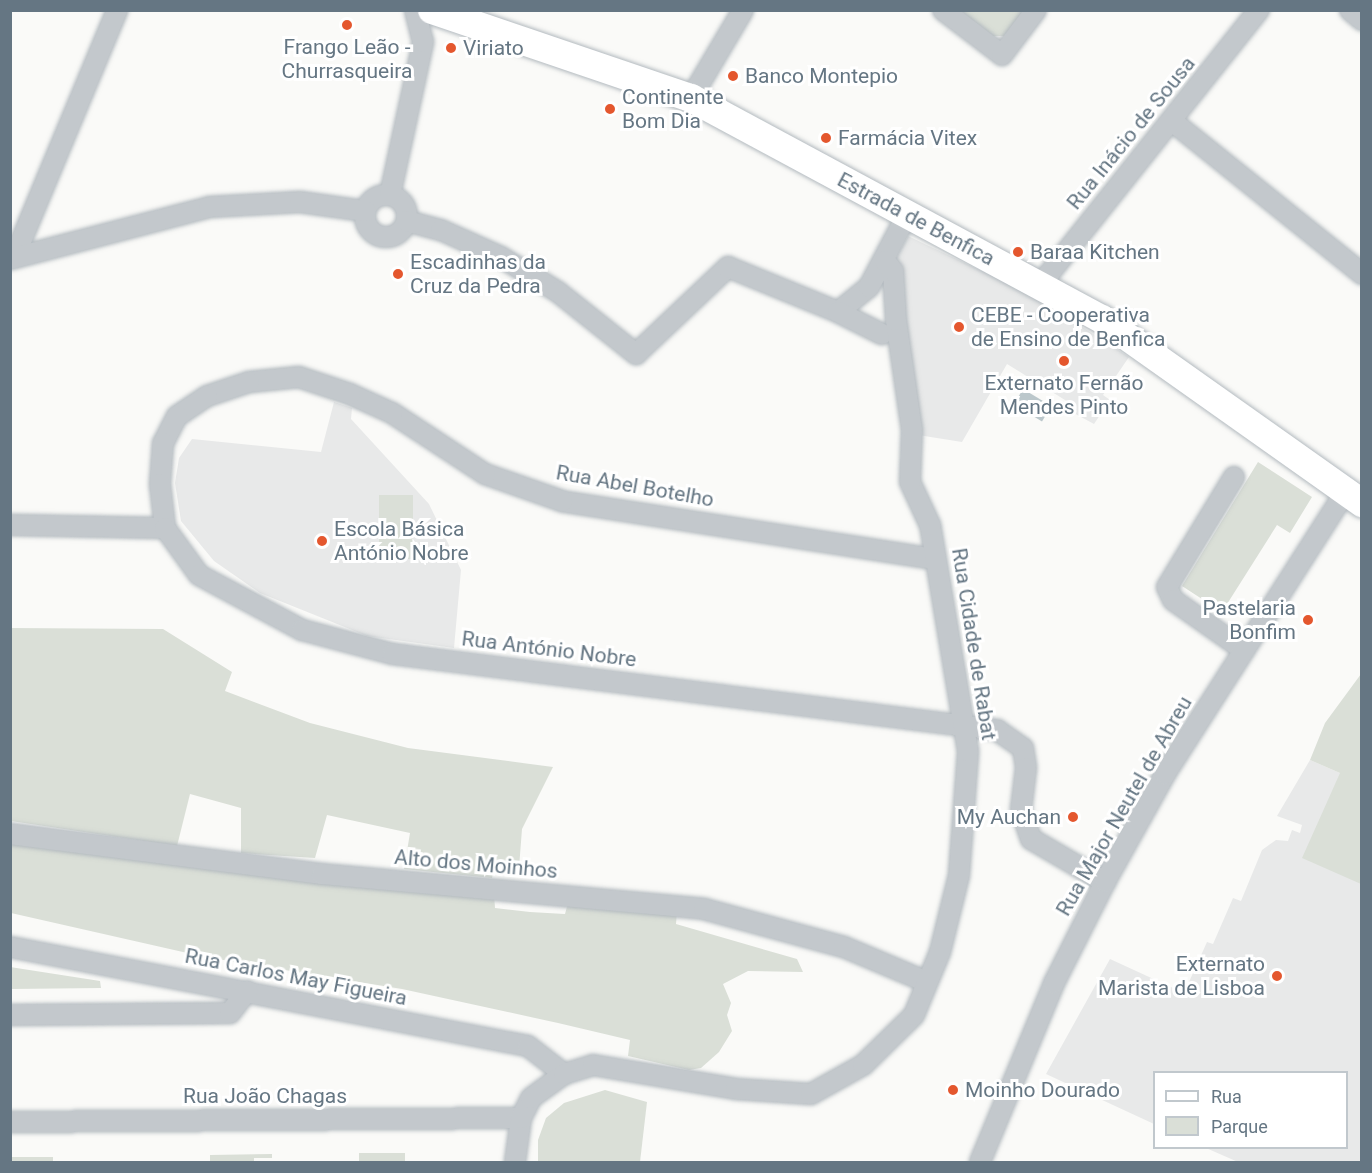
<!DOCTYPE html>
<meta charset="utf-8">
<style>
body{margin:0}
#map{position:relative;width:1372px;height:1173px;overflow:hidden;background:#fafaf8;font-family:Roboto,sans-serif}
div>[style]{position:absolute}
.built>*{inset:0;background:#e8e9e9}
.green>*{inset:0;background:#dadfd7;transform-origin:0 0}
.water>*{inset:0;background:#bbc7cb;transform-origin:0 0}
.roads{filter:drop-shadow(0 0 2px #b3babf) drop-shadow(0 0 2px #b3babf)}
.street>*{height:20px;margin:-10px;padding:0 10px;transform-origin:10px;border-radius:10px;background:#c3c8cc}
.street>.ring{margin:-10px;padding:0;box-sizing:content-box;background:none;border:20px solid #c3c8cc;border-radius:50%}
.secondary>*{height:28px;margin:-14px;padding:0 14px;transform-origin:14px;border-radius:14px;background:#fff}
.dots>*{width:16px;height:16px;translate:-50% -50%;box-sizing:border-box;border:3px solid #fff;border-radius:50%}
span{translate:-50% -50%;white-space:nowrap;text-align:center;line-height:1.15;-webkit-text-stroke:6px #fff;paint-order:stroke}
.poi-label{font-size:21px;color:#657683}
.left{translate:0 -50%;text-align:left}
.right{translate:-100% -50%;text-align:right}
.street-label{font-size:21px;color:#657683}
.frame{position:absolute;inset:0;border:12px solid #657683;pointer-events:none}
.legend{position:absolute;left:1153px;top:1071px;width:195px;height:78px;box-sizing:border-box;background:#fff;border:2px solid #c1c8cd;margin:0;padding:8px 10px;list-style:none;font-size:18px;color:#657683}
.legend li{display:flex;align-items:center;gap:12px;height:30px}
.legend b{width:30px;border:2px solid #c1c8cd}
</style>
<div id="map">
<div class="built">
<i style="clip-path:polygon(908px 236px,1032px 295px,1129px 357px,1103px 395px,1110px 400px,1094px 424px,1070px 411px,1073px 405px,1007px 364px,962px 442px,918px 435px,894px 262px)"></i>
<i style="clip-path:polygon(334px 402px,352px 408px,351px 419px,429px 504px,461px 570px,454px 648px,367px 636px,260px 593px,214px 561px,181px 521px,175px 483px,179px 458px,192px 439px,321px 452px)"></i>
<i style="clip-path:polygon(1310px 760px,1361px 782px,1361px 1162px,1238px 1162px,1206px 1148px,1346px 1148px,1346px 1072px,1154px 1072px,1154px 1124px,1046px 1074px,1110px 959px,1184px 993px,1207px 942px,1213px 944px,1233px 898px,1241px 901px,1262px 850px,1276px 840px,1288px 841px,1292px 830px,1300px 833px,1302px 825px,1277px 816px)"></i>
</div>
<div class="green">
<i style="clip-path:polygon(953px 11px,1030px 11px,1006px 36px,988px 36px)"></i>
<i style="clip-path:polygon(1258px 462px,1312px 497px,1290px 533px,1277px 525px,1222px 612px,1182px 586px)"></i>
<i style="left:379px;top:495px;width:34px;height:64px"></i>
<i style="clip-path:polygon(10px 628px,163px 629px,232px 672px,225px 691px,310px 723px,408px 748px,553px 767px,522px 829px,519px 868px,494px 867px,492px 878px,404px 869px,410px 833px,327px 815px,315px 858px,241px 853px,241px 808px,190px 794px,177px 846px,11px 821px)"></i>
<i style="clip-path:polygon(1361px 674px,1361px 884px,1302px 858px,1340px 773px,1310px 760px,1325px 723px)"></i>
<i style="clip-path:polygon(10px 843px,494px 894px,495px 908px,530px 912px,565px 914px,568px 903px,677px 912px,676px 924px,797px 959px,803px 972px,748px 971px,723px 984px,731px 1003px,727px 1015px,732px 1031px,719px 1052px,701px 1068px,689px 1070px,628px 1056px,630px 1040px,558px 1023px,402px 989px,205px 957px,11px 913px)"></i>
<i style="clip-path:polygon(10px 967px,100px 981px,101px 988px,11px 989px)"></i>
<i style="clip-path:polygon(605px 1090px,647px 1102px,640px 1162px,538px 1162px,538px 1140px,546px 1118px,564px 1103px)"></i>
<i style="left:359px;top:1153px;width:46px;height:9px"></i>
<i style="clip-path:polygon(272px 1154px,272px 1158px,254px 1158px,254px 1162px,210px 1162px,210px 1155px)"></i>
<i style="left:11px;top:1157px;width:42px;height:5px"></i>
</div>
<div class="water">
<i style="left:1023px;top:389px;width:33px;height:18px;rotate:31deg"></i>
</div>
<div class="roads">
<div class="street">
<i style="left:943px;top:10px;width:74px;rotate:37.3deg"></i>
<i style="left:1002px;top:55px;width:56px;rotate:-52.9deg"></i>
<i style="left:1350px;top:10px;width:16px;rotate:40deg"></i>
<i style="left:691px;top:98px;width:102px;rotate:-59.4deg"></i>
<i style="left:1172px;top:121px;width:244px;rotate:38.8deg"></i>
<i class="ring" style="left:365px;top:195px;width:22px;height:22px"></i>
<i style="left:390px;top:195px;width:157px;rotate:-77.8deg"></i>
<i style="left:423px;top:42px;width:33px;rotate:-104deg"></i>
<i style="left:407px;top:221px;width:35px;rotate:15deg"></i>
<i style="left:441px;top:230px;width:66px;rotate:24.2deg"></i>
<i style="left:501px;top:257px;width:67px;rotate:31.6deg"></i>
<i style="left:558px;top:292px;width:100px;rotate:38.5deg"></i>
<i style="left:636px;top:354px;width:127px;rotate:-43.4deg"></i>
<i style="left:728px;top:267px;width:119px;rotate:22.2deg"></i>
<i style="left:838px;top:312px;width:40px;rotate:-39deg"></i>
<i style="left:869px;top:287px;width:84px;rotate:-62.2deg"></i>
<i style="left:14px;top:258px;width:269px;rotate:-67.4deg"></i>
<i style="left:10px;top:259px;width:206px;rotate:-14.6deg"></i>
<i style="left:209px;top:207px;width:91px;rotate:-3.1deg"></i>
<i style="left:300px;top:202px;width:66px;rotate:7.9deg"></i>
<i style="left:1040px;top:285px;width:352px;rotate:-51.5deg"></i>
<i style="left:838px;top:312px;width:49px;rotate:26.6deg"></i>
<i style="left:1234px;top:477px;width:129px;rotate:121.3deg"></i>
<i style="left:1167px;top:587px;width:14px;rotate:65deg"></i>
<i style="left:1173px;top:600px;width:87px;rotate:35.2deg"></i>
<i style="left:10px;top:525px;width:155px;rotate:1.1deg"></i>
<i style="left:935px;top:559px;width:377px;rotate:-171.2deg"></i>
<i style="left:562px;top:501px;width:82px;rotate:-160.7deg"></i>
<i style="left:485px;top:474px;width:111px;rotate:-146.7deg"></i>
<i style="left:392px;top:413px;width:46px;rotate:-155.7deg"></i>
<i style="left:350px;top:394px;width:54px;rotate:-161.6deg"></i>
<i style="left:299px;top:377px;width:50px;rotate:174.3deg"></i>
<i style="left:249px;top:382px;width:44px;rotate:161.6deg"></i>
<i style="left:207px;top:396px;width:36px;rotate:146deg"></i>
<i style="left:177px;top:416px;width:30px;rotate:117deg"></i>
<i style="left:163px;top:443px;width:41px;rotate:94.2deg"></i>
<i style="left:160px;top:484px;width:44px;rotate:83.5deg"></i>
<i style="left:165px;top:528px;width:58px;rotate:54.1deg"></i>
<i style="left:199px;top:575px;width:117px;rotate:28.1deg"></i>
<i style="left:302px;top:630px;width:94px;rotate:14.8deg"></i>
<i style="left:393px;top:654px;width:609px;rotate:7.17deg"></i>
<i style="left:997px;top:730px;width:32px;rotate:35deg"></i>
<i style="left:1023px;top:748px;width:20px;rotate:81deg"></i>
<i style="left:1026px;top:768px;width:42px;rotate:96.8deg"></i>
<i style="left:1021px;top:810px;width:31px;rotate:71deg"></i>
<i style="left:1031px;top:839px;width:86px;rotate:30.2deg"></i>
<i style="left:10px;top:834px;width:315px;rotate:7.3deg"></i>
<i style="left:322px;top:874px;width:384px;rotate:5.2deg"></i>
<i style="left:704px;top:909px;width:145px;rotate:15.2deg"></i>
<i style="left:844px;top:947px;width:90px;rotate:22.9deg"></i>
<i style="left:10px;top:947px;width:527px;rotate:10.82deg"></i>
<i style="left:528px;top:1046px;width:46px;rotate:37.9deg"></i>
<i style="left:10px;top:1015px;width:220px;rotate:-0.5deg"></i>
<i style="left:230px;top:1013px;width:28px;rotate:-52deg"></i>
<i style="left:10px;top:1122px;width:511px;rotate:-0.45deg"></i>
<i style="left:515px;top:1162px;width:44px;rotate:-82.2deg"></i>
<i style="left:521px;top:1118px;width:22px;rotate:-63deg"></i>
<i style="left:531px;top:1098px;width:41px;rotate:-36deg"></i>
<i style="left:564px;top:1074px;width:30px;rotate:-17deg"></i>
<i style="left:593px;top:1065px;width:145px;rotate:9.5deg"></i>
<i style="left:736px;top:1089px;width:75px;rotate:3.8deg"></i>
<i style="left:811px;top:1094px;width:60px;rotate:-29.1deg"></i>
<i style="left:863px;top:1065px;width:71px;rotate:-44.4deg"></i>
<i style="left:914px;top:1015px;width:68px;rotate:-67.6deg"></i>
<i style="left:940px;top:952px;width:79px;rotate:-76.1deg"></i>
<i style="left:959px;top:875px;width:124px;rotate:-85.8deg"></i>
<i style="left:968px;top:751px;width:229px;rotate:-99.5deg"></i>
<i style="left:930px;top:525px;width:47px;rotate:-114.9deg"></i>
<i style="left:910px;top:482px;width:52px;rotate:-87.8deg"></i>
<i style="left:912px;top:430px;width:111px;rotate:-98.3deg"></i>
<i style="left:896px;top:320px;width:49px;rotate:-93.5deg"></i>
<i style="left:893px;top:271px;width:13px;rotate:-129deg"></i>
<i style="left:980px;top:1162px;width:194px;rotate:-67.5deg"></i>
<i style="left:1054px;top:983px;width:113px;rotate:-63.2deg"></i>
<i style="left:1105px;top:882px;width:124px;rotate:-60.9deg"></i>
<i style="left:1165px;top:774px;width:335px;rotate:-57.4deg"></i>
</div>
<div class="secondary">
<i style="left:432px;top:10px;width:274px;rotate:18.8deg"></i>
<i style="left:691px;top:98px;width:467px;rotate:28.3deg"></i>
<i style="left:1102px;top:319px;width:319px;rotate:35.3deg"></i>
</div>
</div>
<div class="dots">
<i style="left:347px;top:25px;background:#e4572e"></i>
<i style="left:451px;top:48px;background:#e4572e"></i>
<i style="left:733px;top:76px;background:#e4572e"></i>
<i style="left:610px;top:109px;background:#e4572e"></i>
<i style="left:826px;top:138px;background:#e4572e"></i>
<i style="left:1018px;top:252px;background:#e4572e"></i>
<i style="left:398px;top:274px;background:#e4572e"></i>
<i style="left:959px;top:327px;background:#e4572e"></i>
<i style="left:1064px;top:361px;background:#e4572e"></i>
<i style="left:322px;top:541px;background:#e4572e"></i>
<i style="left:1308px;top:620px;background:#e4572e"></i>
<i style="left:1073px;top:817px;background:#e4572e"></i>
<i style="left:1277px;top:976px;background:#e4572e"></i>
<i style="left:953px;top:1090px;background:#e4572e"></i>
</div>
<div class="poi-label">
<span style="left:347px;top:59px">Frango Leão -<br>Churrasqueira</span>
<span class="left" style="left:463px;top:48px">Viriato</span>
<span class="left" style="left:745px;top:76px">Banco Montepio</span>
<span class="left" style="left:622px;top:109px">Continente<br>Bom Dia</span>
<span class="left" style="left:838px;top:138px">Farmácia Vitex</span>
<span class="left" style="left:1030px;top:252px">Baraa Kitchen</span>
<span class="left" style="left:410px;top:274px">Escadinhas da<br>Cruz da Pedra</span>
<span class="left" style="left:971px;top:327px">CEBE - Cooperativa<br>de Ensino de Benfica</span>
<span style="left:1064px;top:395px">Externato Fernão<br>Mendes Pinto</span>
<span class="left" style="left:334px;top:541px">Escola Básica<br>António Nobre</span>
<span class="right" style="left:1296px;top:620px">Pastelaria<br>Bonfim</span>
<span class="right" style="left:1061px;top:817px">My Auchan</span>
<span class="right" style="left:1265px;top:976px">Externato<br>Marista de Lisboa</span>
<span class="left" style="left:965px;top:1090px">Moinho Dourado</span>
</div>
<div class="street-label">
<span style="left:1131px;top:133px;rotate:-51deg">Rua Inácio de Sousa</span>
<span style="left:916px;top:219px;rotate:28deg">Estrada de Benfica</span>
<span style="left:635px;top:486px;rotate:10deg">Rua Abel Botelho</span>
<span style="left:974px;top:644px;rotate:81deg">Rua Cidade de Rabat</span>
<span style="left:549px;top:649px;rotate:7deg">Rua António Nobre</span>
<span style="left:1124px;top:806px;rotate:-60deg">Rua Major Neutel de Abreu</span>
<span style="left:476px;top:864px;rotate:5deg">Alto dos Moinhos</span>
<span style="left:296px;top:977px;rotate:11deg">Rua Carlos May Figueira</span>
<span style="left:265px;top:1096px">Rua João Chagas</span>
</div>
<div class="frame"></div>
<ul class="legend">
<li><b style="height:8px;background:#fff"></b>Rua</li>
<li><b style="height:16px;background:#dadfd7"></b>Parque</li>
</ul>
</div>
